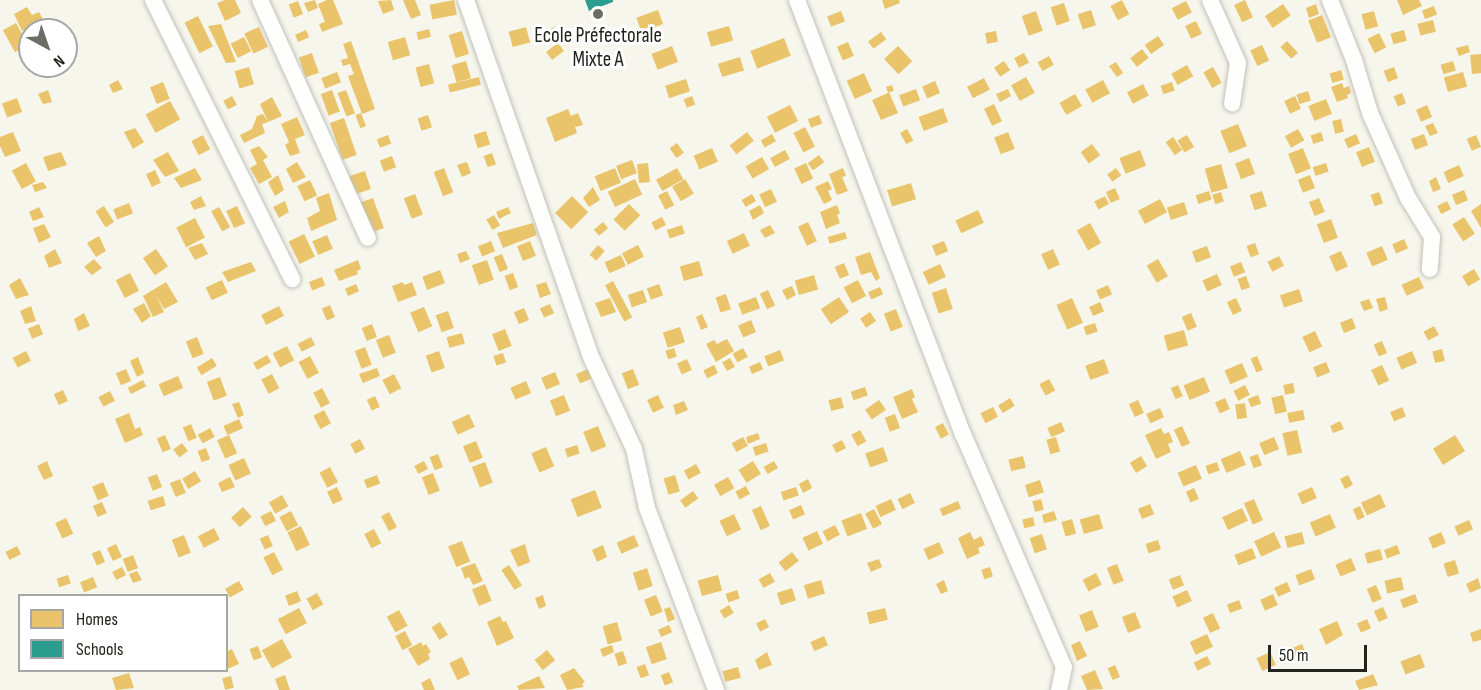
<!DOCTYPE html>
<meta charset="utf-8">
<style>
body{margin:0}
#map{position:relative;width:1481px;height:690px;overflow:hidden;background:#f7f6ed;font-family:"Sofia Sans Condensed",sans-serif}
div>[style]{position:absolute}
.homes>*{inset:0;background:#e9c46a;transform-origin:0 0}
.schools>*{inset:0;background:#2a9d8f}
.roads{filter:drop-shadow(0 0 2px #c1c1b9) drop-shadow(0 0 2px #c1c1b9)}
.minor>*{height:16px;margin:-8px;padding:0 8px;transform-origin:8px;border-radius:8px;background:#fefefc}
.dots>*{width:16px;height:16px;translate:-50% -50%;box-sizing:border-box;border:3px solid #fff;border-radius:50%}
span{translate:-50% -50%;white-space:nowrap;text-align:center;line-height:1.15;-webkit-text-stroke:6px #fff;paint-order:stroke}
.poi-label{font-size:21px;color:#23231d}
.legend{position:absolute;left:18px;top:594px;width:210px;height:78px;box-sizing:border-box;background:#fff;border:2px solid #a7a7a5;margin:0;padding:8px 10px;list-style:none;font-size:18px;color:#23231d}
.legend li{display:flex;align-items:center;gap:12px;height:30px}
.legend b{width:30px;border:2px solid #a7a7a5}
.north{position:absolute;left:18px;top:18px;width:60px;height:60px;box-sizing:border-box;background:#fff;border:2px solid #a7a7a5;border-radius:50%;rotate:140deg;font-size:16px;font-weight:700;line-height:24px;text-align:center;color:#23231d}
.north::after{content:'';display:block;margin:auto;width:21px;height:27px;background:#6d6d66;clip-path:polygon(50% 0,100% 100%,50% 72%,0 100%)}
.scale{position:absolute;left:1268px;top:645px;width:99px;height:27px;box-sizing:border-box;border:3px solid #23231d;border-top:0;padding-left:8px;font-size:18px;line-height:21px;white-space:nowrap;color:#23231d;-webkit-text-stroke:4px #fff;paint-order:stroke}
</style>
<div id="map">
<div class="homes">
<i style="clip-path:polygon(225px 0,235px 0,241px 13px,225px 21px,217px 3px)"></i>
<i style="clip-path:polygon(315px 0,318px 8px,308px 12px,304px 3px)"></i>
<i style="clip-path:polygon(327px 0,333px 0,343px 24px,322px 32px,319px 24px,325px 22px,318px 4px)"></i>
<i style="clip-path:polygon(391px 0,394px 10px,383px 14px,378px 1px)"></i>
<i style="clip-path:polygon(403px 0,415px 0,421px 15px,411px 19px)"></i>
<i style="left:454px;top:0;width:15px;height:25px;rotate:79deg"></i>
<i style="clip-path:polygon(882px 0,899px 0,900px 3px,885px 9px)"></i>
<i style="left:1122px;top:0;width:16px;height:13px;rotate:63deg"></i>
<i style="left:1245px;top:0;width:19px;height:12px;rotate:65deg"></i>
<i style="clip-path:polygon(1397px 0,1419px 0,1422px 6px,1403px 15px)"></i>
<i style="left:298px;top:1px;width:14px;height:10px;rotate:69deg"></i>
<i style="left:1186px;top:1px;width:13px;height:16px;rotate:63deg"></i>
<i style="left:1064px;top:3px;width:19px;height:14px;rotate:72deg"></i>
<i style="left:1283px;top:4px;width:14px;height:22px;rotate:56deg"></i>
<i style="clip-path:polygon(1316px 4px,1319px 14px,1309px 18px,1306px 8px)"></i>
<i style="left:1434px;top:6px;width:9px;height:13px;rotate:69deg"></i>
<i style="clip-path:polygon(27px 7px,32px 15px,39px 12px,43px 19px,22px 31px,14px 14px)"></i>
<i style="left:658px;top:10px;width:15px;height:23px;rotate:70deg"></i>
<i style="left:1091px;top:10px;width:16px;height:14px;rotate:72deg"></i>
<i style="left:841px;top:11px;width:11px;height:15px;rotate:68deg"></i>
<i style="left:1036px;top:11px;width:21px;height:15px;rotate:71deg"></i>
<i style="left:1374px;top:11px;width:16px;height:13px;rotate:75deg"></i>
<i style="left:1322px;top:15px;width:24px;height:15px;rotate:68deg"></i>
<i style="left:198px;top:16px;width:34px;height:15px;rotate:64deg"></i>
<i style="left:1433px;top:20px;width:12px;height:16px;rotate:76deg"></i>
<i style="left:1196px;top:21px;width:14px;height:12px;rotate:65deg"></i>
<i style="left:16px;top:23px;width:25px;height:15px;rotate:61deg"></i>
<i style="clip-path:polygon(221px 24px,236px 62px,226px 63px,208px 26px)"></i>
<i style="left:729px;top:26px;width:15px;height:23px;rotate:74deg"></i>
<i style="left:259px;top:27px;width:22px;height:16px;rotate:66deg"></i>
<i style="left:526px;top:27px;width:16px;height:18px;rotate:75deg"></i>
<i style="left:554px;top:27px;width:13px;height:12px;rotate:63deg"></i>
<i style="left:429px;top:29px;width:8px;height:13px;rotate:76deg"></i>
<i style="left:306px;top:30px;width:8px;height:12px;rotate:67deg"></i>
<i style="left:1404px;top:30px;width:11px;height:14px;rotate:75deg"></i>
<i style="left:462px;top:31px;width:24px;height:14px;rotate:73deg"></i>
<i style="left:996px;top:31px;width:11px;height:11px;rotate:80deg"></i>
<i style="left:881px;top:32px;width:9px;height:16px;rotate:54deg"></i>
<i style="left:1379px;top:33px;width:16px;height:13px;rotate:63deg"></i>
<i style="left:1158px;top:36px;width:11px;height:16px;rotate:56deg"></i>
<i style="left:244px;top:37px;width:16px;height:15px;rotate:63deg"></i>
<i style="left:405px;top:37px;width:19px;height:18px;rotate:74deg"></i>
<i style="left:784px;top:38px;width:19px;height:36px;rotate:69deg"></i>
<i style="clip-path:polygon(351px 41px,375px 109px,362px 114px,348px 76px,354px 74px,350px 64px,343px 66px,341px 60px,348px 58px,343px 44px)"></i>
<i style="left:1287px;top:41px;width:16px;height:9px;rotate:47deg"></i>
<i style="left:848px;top:42px;width:15px;height:12px;rotate:67deg"></i>
<i style="left:558px;top:43px;width:10px;height:15px;rotate:53deg"></i>
<i style="left:1262px;top:45px;width:17px;height:13px;rotate:65deg"></i>
<i style="clip-path:polygon(1468px 45px,1470px 52px,1459px 56px,1456px 48px)"></i>
<i style="left:672px;top:46px;width:17px;height:22px;rotate:69deg"></i>
<i style="left:898px;top:46px;width:21px;height:19px;rotate:47deg"></i>
<i style="left:1142px;top:49px;width:11px;height:15px;rotate:52deg"></i>
<i style="left:312px;top:53px;width:21px;height:14px;rotate:71deg"></i>
<i style="left:1024px;top:53px;width:11px;height:11px;rotate:63deg"></i>
<i style="clip-path:polygon(1481px 54px,1481px 73px,1472px 74px,1470px 55px)"></i>
<i style="left:1049px;top:56px;width:10px;height:13px;rotate:61deg"></i>
<i style="left:740px;top:57px;width:14px;height:23px;rotate:73deg"></i>
<i style="left:466px;top:61px;width:18px;height:15px;rotate:74deg"></i>
<i style="left:1004px;top:61px;width:11px;height:12px;rotate:56deg"></i>
<i style="left:1453px;top:61px;width:10px;height:13px;rotate:73deg"></i>
<i style="clip-path:polygon(1116px 62px,1123px 73px,1117px 77px,1109px 66px)"></i>
<i style="left:429px;top:64px;width:20px;height:14px;rotate:75deg"></i>
<i style="left:1187px;top:65px;width:13px;height:18px;rotate:61deg"></i>
<i style="left:249px;top:67px;width:18px;height:15px;rotate:74deg"></i>
<i style="left:1213px;top:67px;width:18px;height:11px;rotate:61deg"></i>
<i style="left:1394px;top:67px;width:12px;height:11px;rotate:70deg"></i>
<i style="left:1341px;top:70px;width:10px;height:12px;rotate:73deg"></i>
<i style="left:337px;top:72px;width:11px;height:17px;rotate:68deg"></i>
<i style="left:1463px;top:72px;width:15px;height:20px;rotate:74deg"></i>
<i style="left:864px;top:73px;width:20px;height:19px;rotate:66deg"></i>
<i style="left:479px;top:77px;width:8px;height:32px;rotate:76deg"></i>
<i style="left:1026px;top:77px;width:18px;height:17px;rotate:61deg"></i>
<i style="left:984px;top:78px;width:13px;height:19px;rotate:63deg"></i>
<i style="left:686px;top:79px;width:13px;height:22px;rotate:72deg"></i>
<i style="clip-path:polygon(118px 80px,123px 89px,113px 93px,109px 85px)"></i>
<i style="left:1103px;top:80px;width:15px;height:20px;rotate:62deg"></i>
<i style="left:935px;top:81px;width:13px;height:14px;rotate:67deg"></i>
<i style="left:163px;top:82px;width:18px;height:14px;rotate:68deg"></i>
<i style="left:1172px;top:82px;width:9px;height:12px;rotate:72deg"></i>
<i style="clip-path:polygon(1342px 83px,1344px 88px,1349px 86px,1351px 93px,1347px 95px,1348px 98px,1337px 102px,1331px 87px)"></i>
<i style="left:1143px;top:84px;width:13px;height:18px;rotate:63deg"></i>
<i style="clip-path:polygon(892px 85px,894px 91px,889px 92px,898px 113px,881px 120px,872px 100px,888px 93px,886px 87px)"></i>
<i style="left:916px;top:89px;width:12px;height:18px;rotate:70deg"></i>
<i style="clip-path:polygon(1008px 89px,1011px 96px,1000px 102px,996px 94px)"></i>
<i style="clip-path:polygon(48px 90px,52px 102px,43px 104px,38px 94px)"></i>
<i style="left:332px;top:90px;width:23px;height:12px;rotate:70deg"></i>
<i style="left:346px;top:90px;width:25px;height:9px;rotate:69deg"></i>
<i style="left:1308px;top:91px;width:10px;height:12px;rotate:73deg"></i>
<i style="left:1402px;top:93px;width:11px;height:9px;rotate:68deg"></i>
<i style="left:1075px;top:94px;width:14px;height:18px;rotate:60deg"></i>
<i style="left:232px;top:96px;width:10px;height:10px;rotate:61deg"></i>
<i style="left:692px;top:96px;width:9px;height:9px;rotate:69deg"></i>
<i style="left:1295px;top:96px;width:14px;height:12px;rotate:65deg"></i>
<i style="clip-path:polygon(272px 97px,282px 116px,268px 122px,260px 104px)"></i>
<i style="left:17px;top:98px;width:15px;height:16px;rotate:70deg"></i>
<i style="left:1326px;top:99px;width:16px;height:19px;rotate:68deg"></i>
<i style="left:170px;top:101px;width:21px;height:28px;rotate:61deg"></i>
<i style="left:994px;top:104px;width:19px;height:11px;rotate:65deg"></i>
<i style="left:790px;top:105px;width:18px;height:26px;rotate:63deg"></i>
<i style="left:1427px;top:105px;width:13px;height:12px;rotate:67deg"></i>
<i style="left:943px;top:108px;width:15px;height:26px;rotate:70deg"></i>
<i style="clip-path:polygon(568px 109px,571px 116px,578px 113px,583px 125px,575px 127px,577px 133px,555px 142px,546px 118px)"></i>
<i style="left:361px;top:113px;width:14px;height:6px;rotate:69deg"></i>
<i style="clip-path:polygon(263px 114px,268px 122px,262px 124px,265px 133px,244px 143px,240px 135px,252px 129px,257px 116px)"></i>
<i style="left:428px;top:115px;width:13px;height:11px;rotate:72deg"></i>
<i style="left:819px;top:115px;width:9px;height:12px;rotate:69deg"></i>
<i style="clip-path:polygon(297px 117px,305px 135px,295px 139px,300px 153px,290px 156px,285px 145px,289px 142px,281px 124px)"></i>
<i style="left:344px;top:118px;width:39px;height:15px;rotate:71deg"></i>
<i style="left:1341px;top:119px;width:13px;height:9px;rotate:77deg"></i>
<i style="clip-path:polygon(1433px 123px,1438px 133px,1430px 136px,1425px 126px)"></i>
<i style="left:1238px;top:124px;width:24px;height:19px;rotate:68deg"></i>
<i style="left:805px;top:127px;width:22px;height:13px;rotate:63deg"></i>
<i style="clip-path:polygon(135px 128px,144px 142px,133px 149px,124px 132px)"></i>
<i style="left:907px;top:129px;width:13px;height:8px;rotate:61deg"></i>
<i style="left:1298px;top:129px;width:13px;height:15px;rotate:61deg"></i>
<i style="left:486px;top:131px;width:14px;height:13px;rotate:73deg"></i>
<i style="clip-path:polygon(13px 132px,21px 151px,5px 157px,0 146px,0 137px)"></i>
<i style="left:747px;top:132px;width:11px;height:22px;rotate:52deg"></i>
<i style="left:1008px;top:132px;width:18px;height:15px;rotate:68deg"></i>
<i style="left:1321px;top:132px;width:9px;height:11px;rotate:72deg"></i>
<i style="left:772px;top:134px;width:8px;height:13px;rotate:60deg"></i>
<i style="left:1356px;top:134px;width:10px;height:13px;rotate:66deg"></i>
<i style="left:1424px;top:134px;width:12px;height:14px;rotate:70deg"></i>
<i style="left:203px;top:135px;width:16px;height:13px;rotate:63deg"></i>
<i style="left:388px;top:135px;width:9px;height:12px;rotate:69deg"></i>
<i style="left:1187px;top:135px;width:14px;height:11px;rotate:60deg"></i>
<i style="left:1476px;top:135px;width:13px;height:10px;rotate:67deg"></i>
<i style="left:1173px;top:137px;width:16px;height:9px;rotate:55deg"></i>
<i style="left:677px;top:143px;width:12px;height:9px;rotate:55deg"></i>
<i style="left:1092px;top:144px;width:14px;height:14px;rotate:54deg"></i>
<i style="clip-path:polygon(259px 146px,268px 157px,263px 160px,272px 177px,259px 184px,250px 168px,257px 164px,250px 150px)"></i>
<i style="left:1369px;top:147px;width:16px;height:14px;rotate:68deg"></i>
<i style="left:712px;top:148px;width:15px;height:20px;rotate:67deg"></i>
<i style="left:1303px;top:148px;width:22px;height:16px;rotate:69deg"></i>
<i style="left:785px;top:150px;width:10px;height:17px;rotate:61deg"></i>
<i style="left:1140px;top:150px;width:17px;height:22px;rotate:69deg"></i>
<i style="clip-path:polygon(61px 152px,67px 165px,48px 171px,43px 157px)"></i>
<i style="clip-path:polygon(168px 152px,179px 171px,165px 177px,153px 160px)"></i>
<i style="left:492px;top:153px;width:12px;height:9px;rotate:70deg"></i>
<i style="left:819px;top:155px;width:9px;height:14px;rotate:54deg"></i>
<i style="left:392px;top:156px;width:12px;height:13px;rotate:70deg"></i>
<i style="left:762px;top:157px;width:14px;height:19px;rotate:60deg"></i>
<i style="left:1249px;top:158px;width:17px;height:15px;rotate:69deg"></i>
<i style="left:632px;top:160px;width:14px;height:17px;rotate:69deg"></i>
<i style="clip-path:polygon(297px 162px,306px 177px,293px 183px,286px 169px)"></i>
<i style="clip-path:polygon(467px 162px,471px 173px,462px 177px,457px 165px)"></i>
<i style="left:26px;top:163px;width:21px;height:16px;rotate:62deg"></i>
<i style="left:648px;top:163px;width:19px;height:11px;rotate:84deg"></i>
<i style="left:806px;top:163px;width:17px;height:13px;rotate:65deg"></i>
<i style="left:1326px;top:163px;width:9px;height:14px;rotate:72deg"></i>
<i style="left:1221px;top:164px;width:25px;height:17px;rotate:74deg"></i>
<i style="left:1459px;top:165px;width:12px;height:17px;rotate:66deg"></i>
<i style="clip-path:polygon(195px 168px,202px 180px,181px 188px,174px 178px)"></i>
<i style="left:444px;top:168px;width:26px;height:11px;rotate:69deg"></i>
<i style="left:615px;top:168px;width:16px;height:22px;rotate:68deg"></i>
<i style="left:677px;top:168px;width:13px;height:24px;rotate:61deg"></i>
<i style="clip-path:polygon(843px 168px,846px 176px,842px 177px,848px 191px,837px 195px,829px 174px)"></i>
<i style="left:1116px;top:168px;width:9px;height:11px;rotate:54deg"></i>
<i style="left:155px;top:170px;width:14px;height:10px;rotate:65deg"></i>
<i style="left:365px;top:171px;width:19px;height:18px;rotate:72deg"></i>
<i style="clip-path:polygon(278px 175px,284px 190px,275px 196px,268px 182px)"></i>
<i style="left:1310px;top:175px;width:14px;height:13px;rotate:69deg"></i>
<i style="clip-path:polygon(1436px 177px,1441px 189px,1433px 192px,1429px 181px)"></i>
<i style="left:635px;top:179px;width:17px;height:30px;rotate:65deg"></i>
<i style="left:685px;top:179px;width:17px;height:15px;rotate:59deg"></i>
<i style="left:310px;top:180px;width:17px;height:14px;rotate:65deg"></i>
<i style="clip-path:polygon(828px 181px,832px 189px,828px 191px,832px 200px,824px 204px,815px 187px)"></i>
<i style="clip-path:polygon(43px 182px,47px 188px,35px 192px,32px 185px)"></i>
<i style="left:911px;top:183px;width:17px;height:25px;rotate:73deg"></i>
<i style="clip-path:polygon(593px 187px,600px 200px,589px 207px,583px 198px)"></i>
<i style="left:1115px;top:188px;width:12px;height:10px;rotate:66deg"></i>
<i style="left:771px;top:189px;width:14px;height:13px;rotate:65deg"></i>
<i style="left:1464px;top:190px;width:11px;height:13px;rotate:68deg"></i>
<i style="left:667px;top:191px;width:16px;height:10px;rotate:63deg"></i>
<i style="left:1209px;top:191px;width:9px;height:14px;rotate:72deg"></i>
<i style="left:1262px;top:191px;width:16px;height:13px;rotate:72deg"></i>
<i style="left:1221px;top:192px;width:10px;height:9px;rotate:73deg"></i>
<i style="left:1379px;top:192px;width:12px;height:9px;rotate:70deg"></i>
<i style="clip-path:polygon(329px 193px,337px 220px,311px 231px,307px 218px,320px 211px,316px 198px)"></i>
<i style="left:415px;top:194px;width:22px;height:12px;rotate:69deg"></i>
<i style="left:752px;top:194px;width:8px;height:12px;rotate:60deg"></i>
<i style="clip-path:polygon(201px 196px,206px 206px,194px 210px,190px 202px)"></i>
<i style="left:572px;top:196px;width:23px;height:24px;rotate:45deg"></i>
<i style="left:1105px;top:196px;width:9px;height:12px;rotate:63deg"></i>
<i style="left:373px;top:198px;width:32px;height:14px;rotate:70deg"></i>
<i style="left:1319px;top:198px;width:15px;height:11px;rotate:67deg"></i>
<i style="left:1160px;top:199px;width:15px;height:25px;rotate:62deg"></i>
<i style="clip-path:polygon(285px 201px,289px 212px,279px 218px,273px 207px)"></i>
<i style="left:1447px;top:201px;width:9px;height:11px;rotate:63deg"></i>
<i style="left:1184px;top:202px;width:13px;height:18px;rotate:72deg"></i>
<i style="left:129px;top:203px;width:11px;height:17px;rotate:68deg"></i>
<i style="left:629px;top:204px;width:16px;height:22px;rotate:45deg"></i>
<i style="clip-path:polygon(1481px 204px,1481px 228px,1471px 211px)"></i>
<i style="clip-path:polygon(760px 205px,764px 213px,753px 220px,749px 211px)"></i>
<i style="clip-path:polygon(837px 205px,840px 213px,837px 215px,840px 223px,826px 229px,820px 212px)"></i>
<i style="left:104px;top:206px;width:19px;height:10px;rotate:58deg"></i>
<i style="left:237px;top:206px;width:19px;height:12px;rotate:65deg"></i>
<i style="clip-path:polygon(39px 207px,44px 217px,33px 221px,29px 212px)"></i>
<i style="left:219px;top:207px;width:23px;height:9px;rotate:61deg"></i>
<i style="clip-path:polygon(508px 207px,511px 213px,499px 219px,496px 212px)"></i>
<i style="left:978px;top:210px;width:14px;height:25px;rotate:65deg"></i>
<i style="left:494px;top:215px;width:12px;height:9px;rotate:59deg"></i>
<i style="left:662px;top:217px;width:9px;height:12px;rotate:63deg"></i>
<i style="left:1464px;top:217px;width:20px;height:14px;rotate:57deg"></i>
<i style="left:195px;top:218px;width:22px;height:21px;rotate:63deg"></i>
<i style="left:1331px;top:219px;width:20px;height:15px;rotate:70deg"></i>
<i style="left:603px;top:222px;width:8px;height:12px;rotate:50deg"></i>
<i style="left:808px;top:222px;width:21px;height:11px;rotate:65deg"></i>
<i style="clip-path:polygon(533px 223px,537px 235px,503px 248px,497px 233px)"></i>
<i style="left:1090px;top:223px;width:23px;height:15px;rotate:61deg"></i>
<i style="clip-path:polygon(44px 224px,51px 237px,39px 243px,33px 228px)"></i>
<i style="left:682px;top:225px;width:9px;height:16px;rotate:72deg"></i>
<i style="clip-path:polygon(770px 225px,775px 233px,765px 238px,760px 230px)"></i>
<i style="left:845px;top:232px;width:7px;height:18px;rotate:74deg"></i>
<i style="left:744px;top:233px;width:14px;height:19px;rotate:65deg"></i>
<i style="left:304px;top:234px;width:25px;height:17px;rotate:64deg"></i>
<i style="left:327px;top:235px;width:15px;height:16px;rotate:67deg"></i>
<i style="clip-path:polygon(99px 236px,106px 251px,96px 257px,87px 243px)"></i>
<i style="left:1404px;top:239px;width:10px;height:13px;rotate:66deg"></i>
<i style="left:491px;top:241px;width:11px;height:14px;rotate:68deg"></i>
<i style="left:530px;top:241px;width:16px;height:14px;rotate:68deg"></i>
<i style="left:944px;top:241px;width:11px;height:13px;rotate:68deg"></i>
<i style="clip-path:polygon(202px 243px,208px 254px,195px 260px,188px 248px)"></i>
<i style="left:1255px;top:243px;width:12px;height:9px;rotate:70deg"></i>
<i style="left:598px;top:245px;width:9px;height:13px;rotate:41deg"></i>
<i style="left:638px;top:245px;width:13px;height:18px;rotate:63deg"></i>
<i style="left:1207px;top:246px;width:12px;height:16px;rotate:70deg"></i>
<i style="left:1382px;top:246px;width:15px;height:17px;rotate:67deg"></i>
<i style="clip-path:polygon(55px 249px,62px 263px,49px 268px,44px 256px)"></i>
<i style="left:156px;top:249px;width:21px;height:16px;rotate:55deg"></i>
<i style="left:1053px;top:249px;width:17px;height:13px;rotate:66deg"></i>
<i style="clip-path:polygon(466px 251px,470px 259px,460px 263px,457px 254px)"></i>
<i style="left:1341px;top:251px;width:17px;height:13px;rotate:66deg"></i>
<i style="clip-path:polygon(870px 252px,880px 278px,876px 281px,871px 272px,861px 275px,855px 257px)"></i>
<i style="left:502px;top:254px;width:16px;height:9px;rotate:68deg"></i>
<i style="left:621px;top:255px;width:12px;height:18px;rotate:66deg"></i>
<i style="left:1279px;top:256px;width:11px;height:13px;rotate:63deg"></i>
<i style="clip-path:polygon(94px 259px,102px 268px,92px 275px,84px 267px)"></i>
<i style="left:1158px;top:259px;width:20px;height:13px;rotate:60deg"></i>
<i style="clip-path:polygon(358px 260px,361px 269px,357px 271px,358px 274px,339px 281px,334px 270px)"></i>
<i style="left:487px;top:260px;width:21px;height:16px;rotate:71deg"></i>
<i style="left:699px;top:261px;width:15px;height:20px;rotate:74deg"></i>
<i style="clip-path:polygon(251px 262px,256px 271px,228px 282px,222px 272px)"></i>
<i style="left:1241px;top:262px;width:11px;height:12px;rotate:68deg"></i>
<i style="left:844px;top:263px;width:13px;height:10px;rotate:67deg"></i>
<i style="left:940px;top:264px;width:14px;height:19px;rotate:65deg"></i>
<i style="left:1474px;top:269px;width:12px;height:14px;rotate:59deg"></i>
<i style="left:440px;top:270px;width:14px;height:19px;rotate:69deg"></i>
<i style="left:130px;top:273px;width:20px;height:16px;rotate:63deg"></i>
<i style="left:513px;top:273px;width:15px;height:9px;rotate:70deg"></i>
<i style="left:1217px;top:274px;width:12px;height:16px;rotate:66deg"></i>
<i style="left:814px;top:275px;width:15px;height:20px;rotate:74deg"></i>
<i style="left:1246px;top:276px;width:12px;height:9px;rotate:70deg"></i>
<i style="left:322px;top:277px;width:9px;height:14px;rotate:69deg"></i>
<i style="left:1419px;top:277px;width:12px;height:19px;rotate:66deg"></i>
<i style="clip-path:polygon(20px 278px,29px 295px,16px 299px,9px 285px)"></i>
<i style="left:222px;top:280px;width:14px;height:18px;rotate:65deg"></i>
<i style="left:858px;top:280px;width:18px;height:16px;rotate:63deg"></i>
<i style="left:613px;top:281px;width:41px;height:9px;rotate:62deg"></i>
<i style="clip-path:polygon(166px 282px,178px 302px,164px 309px,156px 295px,164px 312px,153px 317px,143px 296px)"></i>
<i style="clip-path:polygon(403px 282px,404px 285px,412px 282px,417px 295px,398px 302px,392px 286px)"></i>
<i style="clip-path:polygon(546px 282px,551px 294px,540px 298px,536px 285px)"></i>
<i style="left:356px;top:284px;width:8px;height:12px;rotate:67deg"></i>
<i style="left:659px;top:284px;width:12px;height:13px;rotate:70deg"></i>
<i style="left:1108px;top:285px;width:10px;height:13px;rotate:66deg"></i>
<i style="clip-path:polygon(792px 286px,796px 295px,787px 300px,782px 290px)"></i>
<i style="left:880px;top:287px;width:8px;height:13px;rotate:67deg"></i>
<i style="left:946px;top:288px;width:22px;height:15px;rotate:72deg"></i>
<i style="left:1299px;top:289px;width:13px;height:20px;rotate:72deg"></i>
<i style="left:643px;top:290px;width:13px;height:16px;rotate:72deg"></i>
<i style="left:768px;top:290px;width:17px;height:9px;rotate:65deg"></i>
<i style="left:726px;top:294px;width:16px;height:11px;rotate:72deg"></i>
<i style="left:756px;top:297px;width:12px;height:19px;rotate:70deg"></i>
<i style="left:839px;top:297px;width:18px;height:22px;rotate:56deg"></i>
<i style="clip-path:polygon(1385px 297px,1388px 309px,1380px 312px,1376px 299px)"></i>
<i style="clip-path:polygon(610px 298px,616px 312px,601px 317px,595px 303px)"></i>
<i style="left:1072px;top:298px;width:27px;height:17px;rotate:66deg"></i>
<i style="left:1236px;top:298px;width:14px;height:10px;rotate:65deg"></i>
<i style="clip-path:polygon(1369px 299px,1373px 308px,1364px 311px,1360px 302px)"></i>
<i style="left:1100px;top:302px;width:10px;height:12px;rotate:66deg"></i>
<i style="clip-path:polygon(144px 303px,151px 316px,142px 323px,133px 309px)"></i>
<i style="left:550px;top:304px;width:10px;height:11px;rotate:66deg"></i>
<i style="left:330px;top:305px;width:13px;height:9px;rotate:67deg"></i>
<i style="clip-path:polygon(31px 306px,36px 321px,25px 324px,20px 311px)"></i>
<i style="left:279px;top:306px;width:11px;height:20px;rotate:63deg"></i>
<i style="left:424px;top:307px;width:21px;height:15px;rotate:67deg"></i>
<i style="left:524px;top:308px;width:13px;height:11px;rotate:67deg"></i>
<i style="left:896px;top:309px;width:19px;height:13px;rotate:69deg"></i>
<i style="left:448px;top:311px;width:18px;height:13px;rotate:71deg"></i>
<i style="left:870px;top:312px;width:11px;height:12px;rotate:56deg"></i>
<i style="clip-path:polygon(84px 313px,90px 326px,78px 331px,74px 319px)"></i>
<i style="left:1191px;top:313px;width:15px;height:10px;rotate:67deg"></i>
<i style="clip-path:polygon(702px 314px,708px 327px,701px 330px,696px 317px)"></i>
<i style="left:1352px;top:318px;width:11px;height:13px;rotate:68deg"></i>
<i style="left:751px;top:320px;width:13px;height:14px;rotate:67deg"></i>
<i style="left:1095px;top:323px;width:9px;height:12px;rotate:72deg"></i>
<i style="left:39px;top:324px;width:11px;height:12px;rotate:68deg"></i>
<i style="left:372px;top:324px;width:14px;height:11px;rotate:69deg"></i>
<i style="left:1434px;top:326px;width:10px;height:12px;rotate:61deg"></i>
<i style="left:680px;top:327px;width:16px;height:18px;rotate:72deg"></i>
<i style="left:505px;top:329px;width:18px;height:14px;rotate:68deg"></i>
<i style="left:1184px;top:330px;width:16px;height:21px;rotate:75deg"></i>
<i style="left:1315px;top:331px;width:17px;height:14px;rotate:65deg"></i>
<i style="left:462px;top:333px;width:11px;height:16px;rotate:75deg"></i>
<i style="left:389px;top:335px;width:19px;height:14px;rotate:69deg"></i>
<i style="left:197px;top:337px;width:18px;height:12px;rotate:68deg"></i>
<i style="left:311px;top:337px;width:9px;height:15px;rotate:63deg"></i>
<i style="clip-path:polygon(727px 339px,734px 351px,716px 362px,706px 344px,714px 340px,717px 344px)"></i>
<i style="left:1382px;top:341px;width:13px;height:9px;rotate:67deg"></i>
<i style="left:287px;top:346px;width:16px;height:16px;rotate:63deg"></i>
<i style="left:365px;top:347px;width:19px;height:11px;rotate:69deg"></i>
<i style="left:674px;top:348px;width:9px;height:9px;rotate:72deg"></i>
<i style="left:743px;top:348px;width:10px;height:12px;rotate:61deg"></i>
<i style="left:1442px;top:349px;width:12px;height:10px;rotate:76deg"></i>
<i style="left:780px;top:350px;width:11px;height:17px;rotate:68deg"></i>
<i style="left:26px;top:351px;width:11px;height:15px;rotate:63deg"></i>
<i style="left:439px;top:351px;width:18px;height:14px;rotate:71deg"></i>
<i style="left:1412px;top:351px;width:13px;height:17px;rotate:67deg"></i>
<i style="left:503px;top:353px;width:10px;height:10px;rotate:73deg"></i>
<i style="left:267px;top:355px;width:8px;height:16px;rotate:60deg"></i>
<i style="left:310px;top:356px;width:19px;height:13px;rotate:62deg"></i>
<i style="left:1257px;top:356px;width:15px;height:7px;rotate:67deg"></i>
<i style="clip-path:polygon(138px 357px,144px 373px,137px 377px,130px 361px)"></i>
<i style="left:212px;top:358px;width:9px;height:18px;rotate:58deg"></i>
<i style="left:730px;top:358px;width:10px;height:9px;rotate:61deg"></i>
<i style="left:687px;top:359px;width:12px;height:11px;rotate:66deg"></i>
<i style="left:1104px;top:359px;width:15px;height:20px;rotate:70deg"></i>
<i style="left:760px;top:362px;width:8px;height:12px;rotate:67deg"></i>
<i style="left:1326px;top:362px;width:11px;height:14px;rotate:68deg"></i>
<i style="left:1242px;top:363px;width:15px;height:19px;rotate:67deg"></i>
<i style="left:714px;top:365px;width:9px;height:12px;rotate:63deg"></i>
<i style="left:1382px;top:365px;width:17px;height:12px;rotate:65deg"></i>
<i style="clip-path:polygon(377px 368px,380px 376px,363px 383px,359px 374px)"></i>
<i style="left:126px;top:369px;width:13px;height:11px;rotate:67deg"></i>
<i style="left:588px;top:369px;width:10px;height:13px;rotate:66deg"></i>
<i style="left:633px;top:369px;width:17px;height:12px;rotate:69deg"></i>
<i style="left:555px;top:372px;width:13px;height:15px;rotate:67deg"></i>
<i style="left:272px;top:374px;width:16px;height:12px;rotate:63deg"></i>
<i style="left:394px;top:374px;width:16px;height:13px;rotate:63deg"></i>
<i style="left:178px;top:376px;width:13px;height:21px;rotate:67deg"></i>
<i style="left:220px;top:377px;width:20px;height:14px;rotate:70deg"></i>
<i style="left:1204px;top:377px;width:16px;height:22px;rotate:68deg"></i>
<i style="left:1049px;top:379px;width:13px;height:11px;rotate:61deg"></i>
<i style="left:143px;top:380px;width:7px;height:17px;rotate:63deg"></i>
<i style="left:526px;top:381px;width:13px;height:17px;rotate:67deg"></i>
<i style="left:1293px;top:383px;width:10px;height:10px;rotate:79deg"></i>
<i style="left:1178px;top:385px;width:12px;height:8px;rotate:66deg"></i>
<i style="left:1245px;top:385px;width:11px;height:13px;rotate:63deg"></i>
<i style="left:865px;top:387px;width:9px;height:15px;rotate:72deg"></i>
<i style="left:322px;top:388px;width:17px;height:10px;rotate:62deg"></i>
<i style="clip-path:polygon(912px 389px,915px 397px,912px 399px,918px 412px,902px 419px,893px 397px)"></i>
<i style="left:63px;top:390px;width:12px;height:10px;rotate:66deg"></i>
<i style="left:110px;top:391px;width:11px;height:13px;rotate:63deg"></i>
<i style="left:564px;top:395px;width:17px;height:15px;rotate:69deg"></i>
<i style="left:658px;top:395px;width:14px;height:12px;rotate:65deg"></i>
<i style="left:1258px;top:395px;width:9px;height:11px;rotate:69deg"></i>
<i style="left:1283px;top:395px;width:17px;height:12px;rotate:77deg"></i>
<i style="left:375px;top:396px;width:12px;height:9px;rotate:66deg"></i>
<i style="left:841px;top:397px;width:11px;height:13px;rotate:75deg"></i>
<i style="left:1010px;top:398px;width:9px;height:14px;rotate:58deg"></i>
<i style="left:1225px;top:398px;width:12px;height:11px;rotate:66deg"></i>
<i style="left:879px;top:400px;width:12px;height:17px;rotate:55deg"></i>
<i style="left:1138px;top:400px;width:14px;height:10px;rotate:65deg"></i>
<i style="clip-path:polygon(684px 401px,688px 410px,676px 415px,673px 405px)"></i>
<i style="clip-path:polygon(239px 402px,244px 415px,238px 418px,232px 404px)"></i>
<i style="left:1245px;top:403px;width:15px;height:10px;rotate:82deg"></i>
<i style="left:993px;top:407px;width:11px;height:14px;rotate:63deg"></i>
<i style="left:1402px;top:407px;width:10px;height:13px;rotate:66deg"></i>
<i style="left:1160px;top:408px;width:10px;height:15px;rotate:66deg"></i>
<i style="left:324px;top:410px;width:15px;height:12px;rotate:62deg"></i>
<i style="left:1303px;top:410px;width:10px;height:16px;rotate:79deg"></i>
<i style="clip-path:polygon(129px 413px,135px 429px,140px 427px,143px 435px,125px 443px,115px 419px)"></i>
<i style="left:469px;top:414px;width:14px;height:19px;rotate:65deg"></i>
<i style="left:895px;top:414px;width:15px;height:11px;rotate:70deg"></i>
<i style="left:239px;top:419px;width:10px;height:17px;rotate:66deg"></i>
<i style="clip-path:polygon(1340px 421px,1344px 429px,1333px 433px,1330px 426px)"></i>
<i style="left:1061px;top:422px;width:10px;height:15px;rotate:66deg"></i>
<i style="left:943px;top:423px;width:13px;height:9px;rotate:63deg"></i>
<i style="left:191px;top:424px;width:15px;height:9px;rotate:67deg"></i>
<i style="left:598px;top:426px;width:22px;height:16px;rotate:68deg"></i>
<i style="left:1182px;top:426px;width:19px;height:9px;rotate:65deg"></i>
<i style="left:210px;top:428px;width:10px;height:14px;rotate:61deg"></i>
<i style="clip-path:polygon(1161px 428px,1164px 434px,1169px 432px,1173px 442px,1168px 444px,1171px 452px,1156px 459px,1145px 435px)"></i>
<i style="left:860px;top:430px;width:13px;height:10px;rotate:61deg"></i>
<i style="left:1297px;top:430px;width:23px;height:15px;rotate:77deg"></i>
<i style="clip-path:polygon(758px 433px,760px 439px,748px 444px,746px 437px)"></i>
<i style="left:165px;top:435px;width:15px;height:9px;rotate:67deg"></i>
<i style="left:229px;top:435px;width:20px;height:13px;rotate:66deg"></i>
<i style="left:1455px;top:435px;width:19px;height:26px;rotate:58deg"></i>
<i style="left:743px;top:437px;width:10px;height:13px;rotate:61deg"></i>
<i style="left:1056px;top:437px;width:15px;height:10px;rotate:74deg"></i>
<i style="left:1274px;top:437px;width:13px;height:16px;rotate:67deg"></i>
<i style="left:360px;top:439px;width:11px;height:11px;rotate:63deg"></i>
<i style="left:842px;top:440px;width:9px;height:11px;rotate:63deg"></i>
<i style="left:476px;top:441px;width:18px;height:14px;rotate:68deg"></i>
<i style="left:182px;top:443px;width:10px;height:11px;rotate:53deg"></i>
<i style="left:766px;top:443px;width:9px;height:14px;rotate:72deg"></i>
<i style="left:577px;top:445px;width:9px;height:13px;rotate:72deg"></i>
<i style="left:546px;top:447px;width:21px;height:16px;rotate:67deg"></i>
<i style="left:883px;top:447px;width:15px;height:19px;rotate:70deg"></i>
<i style="left:206px;top:448px;width:12px;height:9px;rotate:70deg"></i>
<i style="left:1240px;top:451px;width:15px;height:21px;rotate:67deg"></i>
<i style="left:438px;top:454px;width:14px;height:9px;rotate:69deg"></i>
<i style="left:1258px;top:454px;width:12px;height:9px;rotate:70deg"></i>
<i style="left:1023px;top:456px;width:12px;height:15px;rotate:76deg"></i>
<i style="left:1141px;top:456px;width:12px;height:13px;rotate:59deg"></i>
<i style="left:244px;top:458px;width:17px;height:17px;rotate:66deg"></i>
<i style="clip-path:polygon(47px 461px,53px 476px,44px 480px,37px 466px)"></i>
<i style="left:424px;top:461px;width:9px;height:11px;rotate:63deg"></i>
<i style="left:753px;top:461px;width:15px;height:17px;rotate:58deg"></i>
<i style="left:774px;top:461px;width:8px;height:12px;rotate:60deg"></i>
<i style="left:485px;top:462px;width:22px;height:14px;rotate:69deg"></i>
<i style="left:1217px;top:462px;width:9px;height:12px;rotate:72deg"></i>
<i style="left:696px;top:464px;width:10px;height:14px;rotate:61deg"></i>
<i style="left:1196px;top:465px;width:15px;height:20px;rotate:67deg"></i>
<i style="left:330px;top:467px;width:17px;height:12px;rotate:62deg"></i>
<i style="left:195px;top:471px;width:12px;height:15px;rotate:59deg"></i>
<i style="left:433px;top:473px;width:19px;height:12px;rotate:69deg"></i>
<i style="left:157px;top:474px;width:14px;height:10px;rotate:69deg"></i>
<i style="left:377px;top:475px;width:9px;height:14px;rotate:69deg"></i>
<i style="left:675px;top:475px;width:17px;height:12px;rotate:73deg"></i>
<i style="left:1348px;top:475px;width:11px;height:9px;rotate:63deg"></i>
<i style="clip-path:polygon(230px 477px,235px 487px,222px 492px,218px 483px)"></i>
<i style="left:728px;top:477px;width:13px;height:16px;rotate:61deg"></i>
<i style="left:180px;top:479px;width:15px;height:11px;rotate:67deg"></i>
<i style="clip-path:polygon(808px 479px,812px 488px,803px 493px,799px 484px)"></i>
<i style="left:1040px;top:480px;width:13px;height:16px;rotate:72deg"></i>
<i style="left:103px;top:482px;width:15px;height:12px;rotate:67deg"></i>
<i style="left:746px;top:486px;width:9px;height:12px;rotate:63deg"></i>
<i style="left:337px;top:487px;width:14px;height:11px;rotate:65deg"></i>
<i style="left:796px;top:487px;width:9px;height:16px;rotate:72deg"></i>
<i style="left:1312px;top:487px;width:12px;height:16px;rotate:66deg"></i>
<i style="left:1194px;top:488px;width:12px;height:9px;rotate:66deg"></i>
<i style="left:595px;top:490px;width:19px;height:26px;rotate:69deg"></i>
<i style="left:693px;top:491px;width:9px;height:16px;rotate:54deg"></i>
<i style="left:910px;top:493px;width:11px;height:14px;rotate:63deg"></i>
<i style="left:1380px;top:494px;width:14px;height:21px;rotate:65deg"></i>
<i style="left:282px;top:495px;width:13px;height:15px;rotate:61deg"></i>
<i style="left:163px;top:496px;width:10px;height:16px;rotate:73deg"></i>
<i style="left:891px;top:499px;width:12px;height:17px;rotate:66deg"></i>
<i style="left:1041px;top:499px;width:11px;height:9px;rotate:75deg"></i>
<i style="left:1254px;top:499px;width:23px;height:11px;rotate:67deg"></i>
<i style="left:958px;top:501px;width:8px;height:20px;rotate:67deg"></i>
<i style="left:102px;top:502px;width:12px;height:10px;rotate:66deg"></i>
<i style="left:1150px;top:504px;width:11px;height:13px;rotate:68deg"></i>
<i style="left:801px;top:505px;width:10px;height:13px;rotate:66deg"></i>
<i style="left:761px;top:506px;width:22px;height:10px;rotate:66deg"></i>
<i style="left:1360px;top:506px;width:12px;height:8px;rotate:66deg"></i>
<i style="left:243px;top:507px;width:13px;height:16px;rotate:48deg"></i>
<i style="left:1242px;top:508px;width:14px;height:22px;rotate:65deg"></i>
<i style="left:874px;top:509px;width:17px;height:10px;rotate:62deg"></i>
<i style="left:271px;top:511px;width:11px;height:12px;rotate:63deg"></i>
<i style="left:291px;top:511px;width:16px;height:13px;rotate:63deg"></i>
<i style="clip-path:polygon(1054px 511px,1057px 520px,1044px 523px,1042px 515px)"></i>
<i style="left:389px;top:512px;width:17px;height:9px;rotate:62deg"></i>
<i style="left:861px;top:513px;width:17px;height:21px;rotate:69deg"></i>
<i style="left:734px;top:514px;width:17px;height:16px;rotate:65deg"></i>
<i style="left:1099px;top:514px;width:15px;height:20px;rotate:74deg"></i>
<i style="left:1330px;top:514px;width:15px;height:22px;rotate:67deg"></i>
<i style="left:1033px;top:517px;width:9px;height:11px;rotate:77deg"></i>
<i style="left:66px;top:518px;width:17px;height:12px;rotate:65deg"></i>
<i style="left:1072px;top:519px;width:15px;height:11px;rotate:74deg"></i>
<i style="left:1469px;top:520px;width:10px;height:16px;rotate:66deg"></i>
<i style="left:835px;top:525px;width:11px;height:14px;rotate:63deg"></i>
<i style="left:301px;top:526px;width:21px;height:15px;rotate:65deg"></i>
<i style="left:214px;top:528px;width:13px;height:18px;rotate:63deg"></i>
<i style="left:374px;top:529px;width:16px;height:11px;rotate:63deg"></i>
<i style="left:817px;top:531px;width:14px;height:16px;rotate:65deg"></i>
<i style="clip-path:polygon(970px 532px,974px 540px,981px 536px,985px 545px,978px 548px,980px 553px,967px 559px,958px 538px)"></i>
<i style="left:1274px;top:532px;width:17px;height:22px;rotate:65deg"></i>
<i style="left:1302px;top:532px;width:12px;height:18px;rotate:76deg"></i>
<i style="left:1441px;top:532px;width:12px;height:14px;rotate:66deg"></i>
<i style="left:1042px;top:534px;width:16px;height:13px;rotate:72deg"></i>
<i style="left:184px;top:535px;width:19px;height:13px;rotate:69deg"></i>
<i style="left:268px;top:535px;width:12px;height:9px;rotate:66deg"></i>
<i style="left:634px;top:535px;width:12px;height:19px;rotate:66deg"></i>
<i style="left:1158px;top:540px;width:10px;height:13px;rotate:73deg"></i>
<i style="left:462px;top:541px;width:22px;height:15px;rotate:68deg"></i>
<i style="left:939px;top:542px;width:12px;height:17px;rotate:66deg"></i>
<i style="left:116px;top:544px;width:14px;height:10px;rotate:65deg"></i>
<i style="clip-path:polygon(525px 544px,530px 562px,518px 567px,510px 550px)"></i>
<i style="clip-path:polygon(603px 545px,607px 557px,597px 562px,592px 550px)"></i>
<i style="left:1397px;top:545px;width:9px;height:14px;rotate:69deg"></i>
<i style="left:17px;top:546px;width:9px;height:13px;rotate:63deg"></i>
<i style="left:1252px;top:548px;width:11px;height:19px;rotate:68deg"></i>
<i style="left:1380px;top:549px;width:11px;height:16px;rotate:75deg"></i>
<i style="left:100px;top:550px;width:13px;height:9px;rotate:67deg"></i>
<i style="left:274px;top:552px;width:20px;height:12px;rotate:63deg"></i>
<i style="left:792px;top:552px;width:11px;height:17px;rotate:52deg"></i>
<i style="left:133px;top:555px;width:14px;height:11px;rotate:69deg"></i>
<i style="left:1351px;top:558px;width:13px;height:17px;rotate:67deg"></i>
<i style="clip-path:polygon(879px 559px,882px 567px,871px 572px,867px 563px)"></i>
<i style="left:1455px;top:560px;width:14px;height:12px;rotate:73deg"></i>
<i style="clip-path:polygon(475px 563px,483px 581px,473px 585px,469px 577px,465px 579px,461px 568px)"></i>
<i style="left:1117px;top:564px;width:18px;height:11px;rotate:68deg"></i>
<i style="left:509px;top:565px;width:24px;height:9px;rotate:57deg"></i>
<i style="left:122px;top:567px;width:9px;height:11px;rotate:63deg"></i>
<i style="left:990px;top:567px;width:10px;height:9px;rotate:73deg"></i>
<i style="left:647px;top:568px;width:19px;height:15px;rotate:72deg"></i>
<i style="left:1311px;top:569px;width:11px;height:17px;rotate:68deg"></i>
<i style="clip-path:polygon(137px 571px,142px 580px,133px 583px,129px 574px)"></i>
<i style="left:770px;top:573px;width:10px;height:13px;rotate:61deg"></i>
<i style="left:1096px;top:573px;width:13px;height:15px;rotate:63deg"></i>
<i style="left:68px;top:575px;width:9px;height:12px;rotate:72deg"></i>
<i style="left:718px;top:575px;width:16px;height:21px;rotate:75deg"></i>
<i style="left:1180px;top:575px;width:11px;height:12px;rotate:68deg"></i>
<i style="left:93px;top:577px;width:11px;height:14px;rotate:68deg"></i>
<i style="left:1401px;top:577px;width:13px;height:17px;rotate:77deg"></i>
<i style="clip-path:polygon(1478px 578px,1481px 588px,1470px 593px,1466px 584px)"></i>
<i style="left:821px;top:580px;width:14px;height:18px;rotate:73deg"></i>
<i style="clip-path:polygon(944px 580px,948px 591px,941px 594px,936px 584px)"></i>
<i style="left:239px;top:581px;width:10px;height:16px;rotate:61deg"></i>
<i style="left:1287px;top:582px;width:10px;height:14px;rotate:66deg"></i>
<i style="left:485px;top:584px;width:18px;height:14px;rotate:68deg"></i>
<i style="left:1376px;top:585px;width:15px;height:10px;rotate:67deg"></i>
<i style="left:792px;top:588px;width:13px;height:16px;rotate:72deg"></i>
<i style="left:737px;top:590px;width:9px;height:12px;rotate:72deg"></i>
<i style="left:1187px;top:590px;width:12px;height:16px;rotate:66deg"></i>
<i style="left:297px;top:591px;width:11px;height:13px;rotate:68deg"></i>
<i style="left:317px;top:593px;width:13px;height:12px;rotate:61deg"></i>
<i style="left:1273px;top:594px;width:12px;height:14px;rotate:66deg"></i>
<i style="left:1415px;top:594px;width:9px;height:16px;rotate:69deg"></i>
<i style="clip-path:polygon(543px 595px,546px 606px,539px 609px,535px 598px)"></i>
<i style="left:656px;top:595px;width:18px;height:13px;rotate:68deg"></i>
<i style="left:1239px;top:600px;width:9px;height:13px;rotate:69deg"></i>
<i style="left:729px;top:605px;width:9px;height:11px;rotate:58deg"></i>
<i style="clip-path:polygon(670px 607px,675px 619px,668px 622px,664px 609px)"></i>
<i style="left:1383px;top:607px;width:12px;height:10px;rotate:66deg"></i>
<i style="left:299px;top:608px;width:17px;height:24px;rotate:62deg"></i>
<i style="left:885px;top:608px;width:12px;height:19px;rotate:76deg"></i>
<i style="left:399px;top:610px;width:18px;height:14px;rotate:61deg"></i>
<i style="left:1092px;top:610px;width:18px;height:14px;rotate:68deg"></i>
<i style="left:1135px;top:612px;width:17px;height:14px;rotate:69deg"></i>
<i style="left:1213px;top:613px;width:17px;height:11px;rotate:65deg"></i>
<i style="clip-path:polygon(500px 616px,503px 622px,506px 621px,514px 638px,497px 646px,487px 622px)"></i>
<i style="left:765px;top:619px;width:9px;height:10px;rotate:63deg"></i>
<i style="left:1367px;top:619px;width:10px;height:11px;rotate:66deg"></i>
<i style="clip-path:polygon(1337px 621px,1343px 635px,1326px 645px,1319px 629px)"></i>
<i style="left:440px;top:622px;width:15px;height:10px;rotate:58deg"></i>
<i style="left:617px;top:622px;width:19px;height:15px;rotate:74deg"></i>
<i style="left:669px;top:625px;width:8px;height:12px;rotate:67deg"></i>
<i style="clip-path:polygon(1481px 629px,1481px 640px,1473px 642px,1470px 633px)"></i>
<i style="left:405px;top:631px;width:16px;height:11px;rotate:63deg"></i>
<i style="left:1207px;top:634px;width:14px;height:19px;rotate:65deg"></i>
<i style="left:824px;top:636px;width:10px;height:15px;rotate:66deg"></i>
<i style="left:282px;top:639px;width:21px;height:23px;rotate:61deg"></i>
<i style="clip-path:polygon(1080px 641px,1087px 656px,1077px 661px,1071px 645px)"></i>
<i style="clip-path:polygon(421px 642px,423px 646px,426px 644px,431px 652px,428px 654px,430px 659px,418px 666px,408px 649px)"></i>
<i style="left:661px;top:642px;width:18px;height:16px;rotate:71deg"></i>
<i style="left:1302px;top:644px;width:8px;height:13px;rotate:67deg"></i>
<i style="clip-path:polygon(612px 645px,614px 652px,603px 657px,600px 649px)"></i>
<i style="left:258px;top:646px;width:12px;height:9px;rotate:70deg"></i>
<i style="clip-path:polygon(232px 649px,239px 664px,227px 669px,226px 652px)"></i>
<i style="left:547px;top:650px;width:13px;height:16px;rotate:51deg"></i>
<i style="left:623px;top:651px;width:13px;height:9px;rotate:72deg"></i>
<i style="clip-path:polygon(767px 652px,772px 665px,759px 670px,755px 660px)"></i>
<i style="left:1270px;top:652px;width:14px;height:15px;rotate:65deg"></i>
<i style="left:1420px;top:654px;width:14px;height:21px;rotate:69deg"></i>
<i style="left:1207px;top:656px;width:9px;height:15px;rotate:63deg"></i>
<i style="left:462px;top:657px;width:19px;height:14px;rotate:65deg"></i>
<i style="left:645px;top:664px;width:12px;height:9px;rotate:70deg"></i>
<i style="left:1115px;top:665px;width:13px;height:8px;rotate:67deg"></i>
<i style="left:738px;top:667px;width:11px;height:16px;rotate:75deg"></i>
<i style="clip-path:polygon(574px 668px,585px 682px,582px 684px,584px 687px,567px 690px,560px 675px)"></i>
<i style="clip-path:polygon(1095px 670px,1103px 689px,1087px 690px,1081px 676px)"></i>
<i style="left:669px;top:672px;width:11px;height:9px;rotate:68deg"></i>
<i style="clip-path:polygon(129px 673px,134px 688px,116px 690px,112px 678px)"></i>
<i style="clip-path:polygon(1373px 674px,1378px 685px,1359px 690px,1355px 681px)"></i>
<i style="clip-path:polygon(285px 675px,290px 690px,279px 690px,275px 679px)"></i>
<i style="left:231px;top:676px;width:12px;height:9px;rotate:76deg"></i>
<i style="clip-path:polygon(539px 676px,545px 688px,519px 690px,517px 686px)"></i>
<i style="clip-path:polygon(430px 678px,435px 690px,424px 690px,421px 683px)"></i>
</div>
<div class="schools">
<i style="clip-path:polygon(585px 0,613px 0,613px 2px,589px 11px)"></i>
</div>
<div class="roads">
<div class="minor">
<i style="left:153px;top:0;width:312px;rotate:63.5deg"></i>
<i style="left:260px;top:0;width:261px;rotate:65.6deg"></i>
<i style="left:466px;top:0;width:378px;rotate:70.7deg"></i>
<i style="left:591px;top:357px;width:102px;rotate:64.9deg"></i>
<i style="left:634px;top:449px;width:60px;rotate:77.6deg"></i>
<i style="left:647px;top:508px;width:195px;rotate:69.2deg"></i>
<i style="left:797px;top:0;width:465px;rotate:69.1deg"></i>
<i style="left:963px;top:434px;width:254px;rotate:66.6deg"></i>
<i style="left:1064px;top:667px;width:24px;rotate:102deg"></i>
<i style="left:1210px;top:0;width:69px;rotate:66deg"></i>
<i style="left:1238px;top:63px;width:41px;rotate:98.3deg"></i>
<i style="left:1330px;top:0;width:65px;rotate:68.2deg"></i>
<i style="left:1354px;top:60px;width:55px;rotate:73.2deg"></i>
<i style="left:1370px;top:113px;width:93px;rotate:65.9deg"></i>
<i style="left:1408px;top:198px;width:46px;rotate:58.4deg"></i>
<i style="left:1432px;top:237px;width:32px;rotate:94deg"></i>
</div>
</div>
<div class="dots">
<i style="left:598px;top:14px;background:#6d6d66"></i>
</div>
<div class="poi-label">
<span style="left:598px;top:48px">Ecole Préfectorale<br>Mixte A</span>
</div>
<ul class="legend">
<li><b style="height:16px;background:#e9c46a"></b>Homes</li>
<li><b style="height:16px;background:#2a9d8f"></b>Schools</li>
</ul>
<div class="north">N</div>
<div class="scale">50 m</div>
</div>
